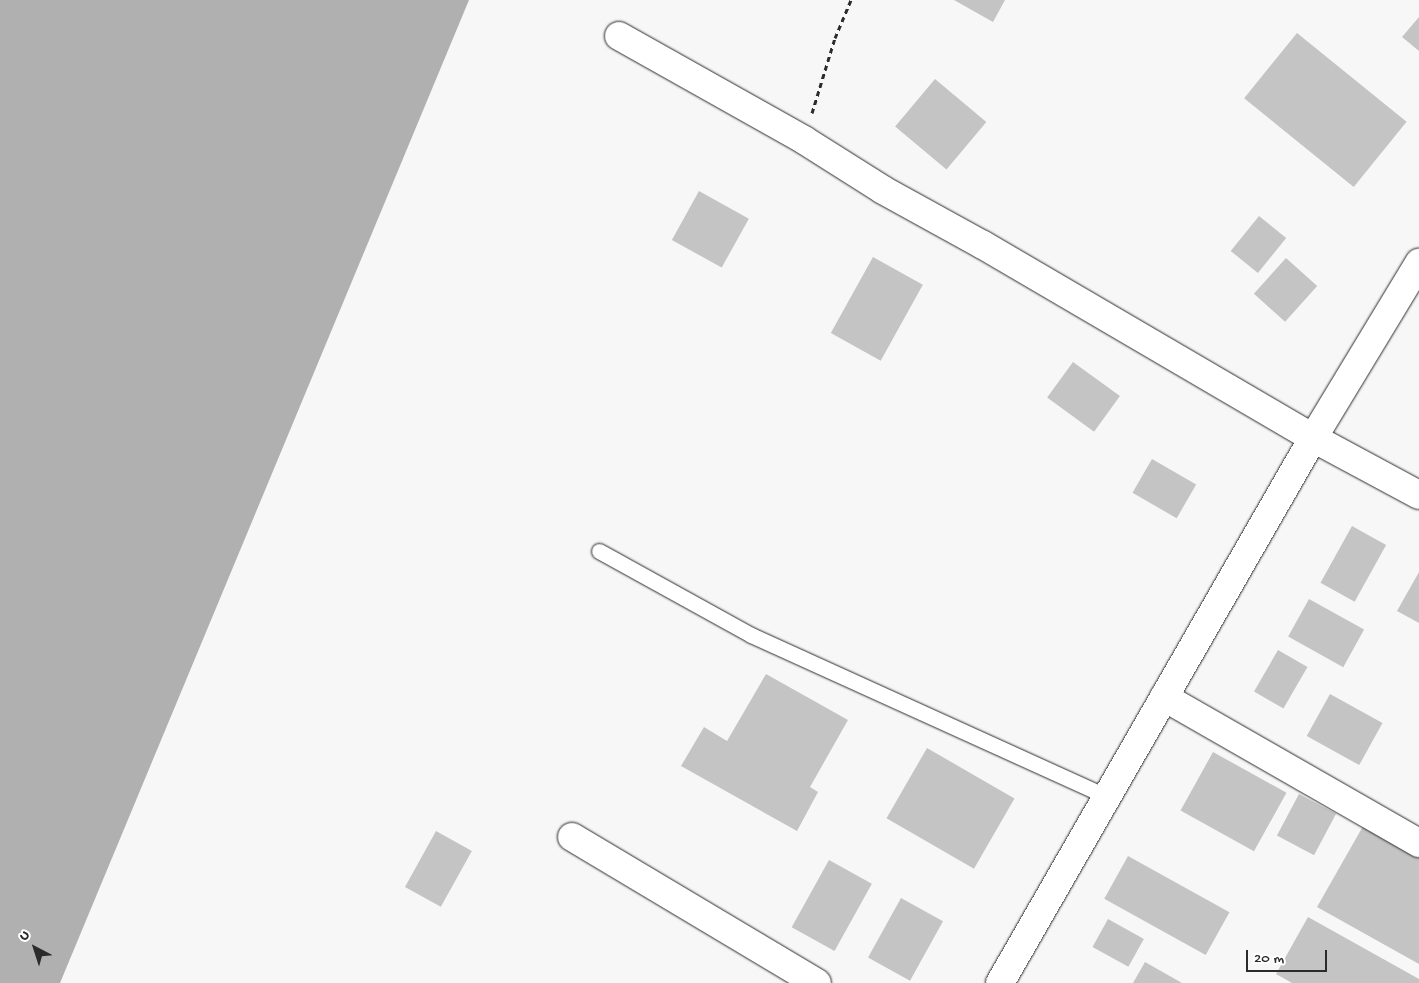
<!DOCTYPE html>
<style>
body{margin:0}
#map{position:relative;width:1419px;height:983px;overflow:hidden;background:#f7f7f7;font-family:"Gochi Hand",sans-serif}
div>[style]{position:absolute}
.water>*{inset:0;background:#b0b0b0}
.building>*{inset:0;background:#c4c4c4;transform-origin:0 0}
.path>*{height:3px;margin-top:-1.5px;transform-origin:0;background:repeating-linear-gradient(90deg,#2b2b2b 0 5px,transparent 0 9px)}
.roads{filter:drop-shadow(0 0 1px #2b2b2b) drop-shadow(0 0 1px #2b2b2b)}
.service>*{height:15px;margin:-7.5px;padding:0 7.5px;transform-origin:7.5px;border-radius:7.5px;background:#fff}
.minor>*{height:28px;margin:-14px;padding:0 14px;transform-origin:14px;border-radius:14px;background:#fff}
.tertiary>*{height:28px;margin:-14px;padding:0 14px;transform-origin:14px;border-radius:14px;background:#fff}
span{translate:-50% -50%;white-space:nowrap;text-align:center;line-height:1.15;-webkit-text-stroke:4px #fff;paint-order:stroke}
.north{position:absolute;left:10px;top:923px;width:50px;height:50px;-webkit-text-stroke:4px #fff;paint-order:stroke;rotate:320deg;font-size:14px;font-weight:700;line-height:20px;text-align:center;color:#2b2b2b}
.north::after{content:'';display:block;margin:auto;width:18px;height:22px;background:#2b2b2b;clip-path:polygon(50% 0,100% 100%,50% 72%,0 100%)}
.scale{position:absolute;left:1246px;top:950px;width:81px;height:22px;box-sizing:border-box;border:2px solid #2b2b2b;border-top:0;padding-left:6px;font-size:15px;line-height:18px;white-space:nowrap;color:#2b2b2b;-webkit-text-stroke:4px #fff;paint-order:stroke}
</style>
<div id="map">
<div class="water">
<i style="clip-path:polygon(0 0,469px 0,60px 983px,0 983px)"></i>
</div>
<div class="building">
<i style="clip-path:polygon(954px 0,1005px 0,993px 22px)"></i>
<i style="clip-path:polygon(1419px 17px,1419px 51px,1402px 37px)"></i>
<i style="left:1297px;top:33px;width:141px;height:84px;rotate:39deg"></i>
<i style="left:935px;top:79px;width:67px;height:62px;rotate:40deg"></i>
<i style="left:699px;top:191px;width:57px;height:56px;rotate:29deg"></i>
<i style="left:1259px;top:216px;width:35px;height:45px;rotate:39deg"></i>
<i style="left:873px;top:257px;width:57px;height:87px;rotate:29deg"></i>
<i style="left:1286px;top:258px;width:42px;height:48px;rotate:42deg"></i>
<i style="left:1073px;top:362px;width:58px;height:44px;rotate:36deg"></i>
<i style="left:1152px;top:459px;width:51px;height:39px;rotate:30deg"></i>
<i style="left:1352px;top:526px;width:39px;height:65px;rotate:29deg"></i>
<i style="clip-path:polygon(1419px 572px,1419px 623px,1397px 611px)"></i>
<i style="left:1309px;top:599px;width:63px;height:43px;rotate:29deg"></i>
<i style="left:1278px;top:650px;width:34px;height:48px;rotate:30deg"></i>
<i style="clip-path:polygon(766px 674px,848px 720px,810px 787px,818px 792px,797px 831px,681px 766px,704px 727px,727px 741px)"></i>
<i style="left:1330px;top:694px;width:60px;height:48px;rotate:29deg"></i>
<i style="left:927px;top:748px;width:101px;height:81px;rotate:30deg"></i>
<i style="left:1213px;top:752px;width:84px;height:67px;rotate:29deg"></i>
<i style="left:1299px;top:794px;width:42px;height:47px;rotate:28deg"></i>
<i style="clip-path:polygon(1366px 821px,1419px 851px,1419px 964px,1317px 907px)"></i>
<i style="left:436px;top:831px;width:41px;height:64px;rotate:29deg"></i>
<i style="left:1128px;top:856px;width:116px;height:49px;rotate:29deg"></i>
<i style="left:829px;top:860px;width:49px;height:77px;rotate:29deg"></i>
<i style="left:901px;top:898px;width:48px;height:68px;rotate:29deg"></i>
<i style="clip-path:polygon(1308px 917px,1419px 979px,1419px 983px,1292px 983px,1276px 974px)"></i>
<i style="left:1108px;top:919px;width:41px;height:32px;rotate:29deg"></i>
<i style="clip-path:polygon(1145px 962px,1182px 983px,1133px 983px)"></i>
</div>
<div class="path">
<i style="left:812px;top:113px;width:78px;rotate:-73deg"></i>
<i style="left:835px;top:38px;width:41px;rotate:-67.2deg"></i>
</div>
<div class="roads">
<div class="service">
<i style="left:599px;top:551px;width:174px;rotate:28.9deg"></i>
<i style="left:751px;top:635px;width:390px;rotate:24.4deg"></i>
</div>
<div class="minor">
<i style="left:619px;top:36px;width:212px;rotate:29.3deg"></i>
<i style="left:804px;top:140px;width:93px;rotate:32.3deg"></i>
<i style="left:883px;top:190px;width:114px;rotate:28.8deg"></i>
<i style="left:983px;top:245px;width:382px;rotate:30.3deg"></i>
<i style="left:1164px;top:697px;width:294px;rotate:29.8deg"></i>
<i style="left:572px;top:837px;width:285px;rotate:30.8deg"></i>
</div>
<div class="tertiary">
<i style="left:1313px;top:438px;width:120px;rotate:28.3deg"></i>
<i style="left:1000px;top:983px;width:628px;rotate:-60.13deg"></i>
<i style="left:1313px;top:438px;width:205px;rotate:-58.8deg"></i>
</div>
</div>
<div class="north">U</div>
<div class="scale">20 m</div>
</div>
